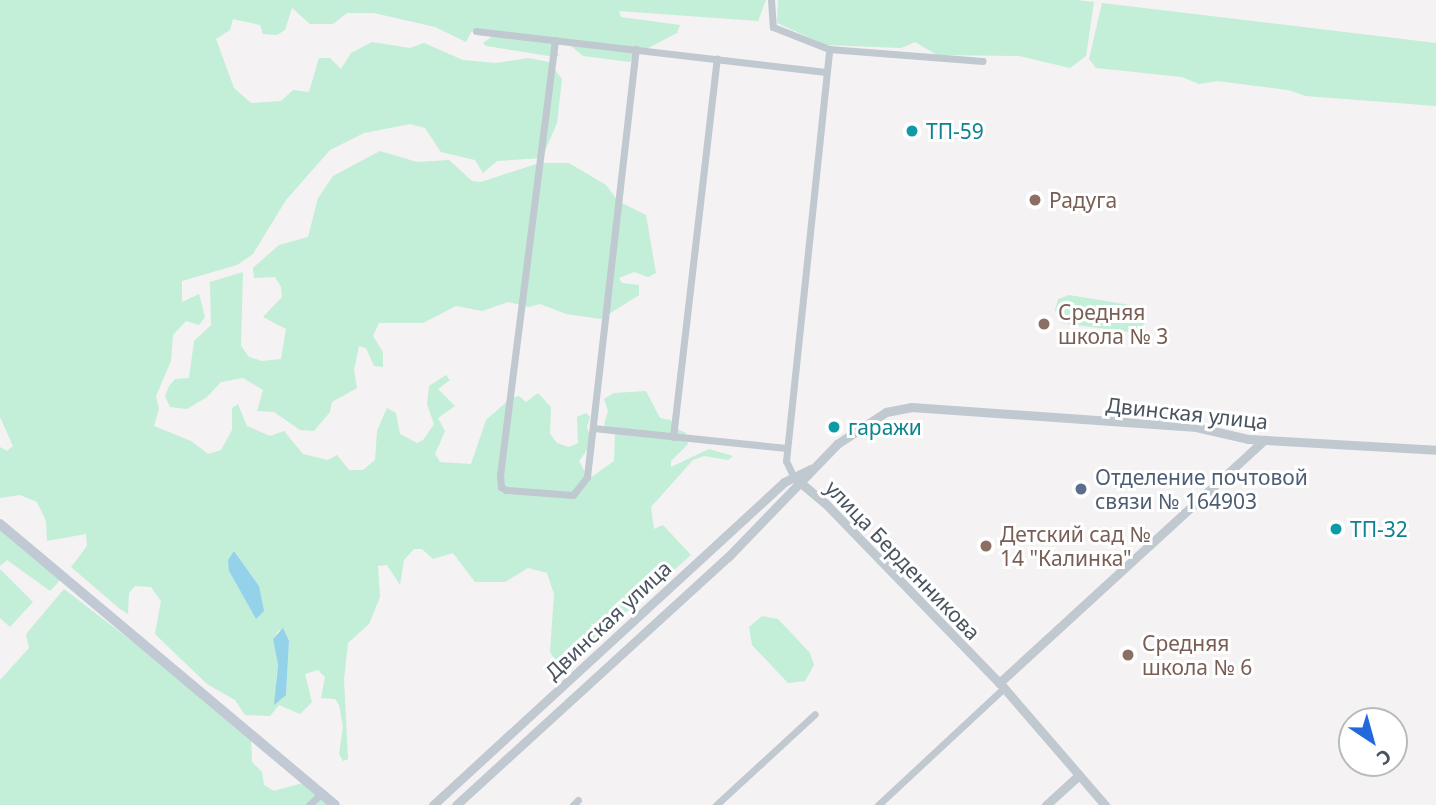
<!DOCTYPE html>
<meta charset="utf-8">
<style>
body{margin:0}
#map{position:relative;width:1436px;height:805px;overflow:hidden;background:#f4f2f2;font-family:"Noto Sans",sans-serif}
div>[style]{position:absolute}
.green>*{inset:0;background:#c3eed7}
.water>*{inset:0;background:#93d2e9}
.minor>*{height:7px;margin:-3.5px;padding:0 3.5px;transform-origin:3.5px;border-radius:3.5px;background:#c0c8d0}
.tertiary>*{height:9px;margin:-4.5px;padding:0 4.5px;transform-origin:4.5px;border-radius:4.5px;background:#c0c8d0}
.secondary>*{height:10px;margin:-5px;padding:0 5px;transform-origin:5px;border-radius:5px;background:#c1c9d4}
.dots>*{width:19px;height:19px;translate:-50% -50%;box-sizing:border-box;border:4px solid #fff;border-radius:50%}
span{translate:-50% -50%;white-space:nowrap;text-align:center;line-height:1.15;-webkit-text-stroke:6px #fff;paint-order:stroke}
.culture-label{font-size:21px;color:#0d838f}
.left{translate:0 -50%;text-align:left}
.education-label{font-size:21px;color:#785e54}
.street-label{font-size:21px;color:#4a545f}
.service-label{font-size:21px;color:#4e5e75}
.north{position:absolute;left:1338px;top:707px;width:70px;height:70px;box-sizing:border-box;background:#fff;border:2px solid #b7bbbf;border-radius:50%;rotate:144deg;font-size:19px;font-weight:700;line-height:28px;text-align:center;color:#4a545f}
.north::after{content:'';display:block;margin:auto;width:24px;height:32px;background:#2269de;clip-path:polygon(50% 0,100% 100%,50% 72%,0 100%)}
</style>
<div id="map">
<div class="green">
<i style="clip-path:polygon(evenodd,0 0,766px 0,758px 21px,619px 11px,621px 17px,680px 25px,677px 33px,633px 56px,630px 62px,583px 56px,566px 42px,556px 46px,559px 56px,555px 57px,486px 46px,483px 43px,494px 35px,489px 29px,471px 32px,466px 42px,435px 27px,374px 13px,347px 13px,333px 24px,310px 24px,292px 8px,285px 30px,277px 35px,263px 34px,260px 25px,233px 19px,230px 30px,216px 39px,234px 88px,251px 103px,281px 101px,293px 90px,309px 92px,319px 58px,330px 58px,341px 69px,351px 53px,372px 42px,410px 48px,424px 43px,463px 60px,496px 63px,528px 58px,549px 62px,562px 79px,557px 123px,542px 158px,497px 161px,483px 173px,475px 160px,441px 152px,425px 128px,410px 124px,364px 133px,330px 150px,286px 200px,253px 254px,237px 265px,182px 281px,182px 302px,199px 294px,205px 317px,199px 325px,186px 321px,173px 335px,171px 361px,156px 396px,159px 409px,154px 426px,191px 441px,208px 454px,221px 450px,232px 430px,232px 408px,238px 404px,247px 426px,270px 436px,284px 431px,303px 454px,328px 460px,337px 455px,349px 470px,363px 470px,375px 460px,377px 431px,387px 408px,396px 413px,400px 434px,417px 443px,423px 440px,434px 424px,427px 404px,429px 386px,446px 375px,450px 380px,438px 389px,455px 406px,438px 418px,445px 431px,435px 454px,440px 462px,471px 464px,486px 420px,511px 398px,519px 396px,526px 402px,538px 393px,551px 407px,550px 434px,557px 443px,569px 447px,578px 443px,577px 417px,586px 413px,590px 417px,587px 427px,592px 443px,579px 461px,589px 479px,614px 461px,615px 433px,604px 425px,608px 411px,604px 399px,614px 393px,646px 391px,660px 418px,671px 420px,673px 427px,686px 433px,688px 444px,671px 461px,671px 467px,709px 449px,733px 456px,728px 460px,704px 456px,693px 460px,651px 507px,654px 529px,663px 525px,691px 555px,561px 670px,550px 652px,554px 594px,547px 573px,528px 568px,505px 582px,475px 582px,453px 553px,433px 559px,422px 549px,414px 549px,404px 560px,400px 585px,387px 565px,378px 566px,380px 597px,369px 624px,348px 643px,344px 679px,348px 759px,343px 761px,339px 754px,343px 727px,339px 705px,335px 699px,321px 698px,325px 677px,318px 670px,305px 674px,312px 702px,300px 714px,279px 705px,270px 716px,245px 715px,235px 700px,207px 684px,155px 634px,161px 601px,151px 587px,135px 586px,129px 593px,128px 614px,120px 609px,71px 567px,87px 546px,86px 534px,47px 541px,46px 521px,37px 502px,20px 495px,0 498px,0 447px,7px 451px,13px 446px,0 417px,0 0,234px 551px,259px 586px,256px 619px,229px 571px,234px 551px,0 0,279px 630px,289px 641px,286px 695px,276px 681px,278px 665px,273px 639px,279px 630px)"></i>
<i style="clip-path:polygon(778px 0,1077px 0,1094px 2px,1086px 56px,1070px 68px,1019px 56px,937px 55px,915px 42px,901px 48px,826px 45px,777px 23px)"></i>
<i style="clip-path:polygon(1102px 3px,1436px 43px,1436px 106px,1306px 96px,1288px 90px,1217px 81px,1199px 84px,1182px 77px,1096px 68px,1089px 59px)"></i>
<i style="clip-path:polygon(380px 151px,417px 162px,449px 160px,472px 181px,481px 182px,539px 163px,569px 163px,606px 185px,618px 201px,646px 215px,656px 273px,648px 277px,634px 272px,619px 278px,622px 283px,639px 285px,639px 295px,601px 319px,566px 314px,540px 304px,529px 307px,508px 302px,482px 311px,456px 306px,423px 323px,379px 323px,373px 336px,383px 352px,383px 367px,374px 366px,366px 348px,359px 346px,354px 370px,357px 388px,332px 402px,330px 412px,314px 431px,300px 430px,274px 412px,257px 411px,263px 390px,243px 378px,221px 382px,207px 397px,187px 409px,170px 407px,165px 396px,169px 386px,175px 379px,189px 378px,194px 341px,211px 325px,210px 282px,243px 272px,241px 346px,249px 357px,262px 361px,281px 359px,286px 329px,263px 317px,282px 297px,281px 287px,275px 277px,254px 278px,253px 268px,279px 245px,308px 237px,318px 198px,333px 176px)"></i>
<i style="clip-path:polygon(1069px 295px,1142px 307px,1145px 323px,1137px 331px,1128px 332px,1062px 323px,1055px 310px,1058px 299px)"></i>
<i style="clip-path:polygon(0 520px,63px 577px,50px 591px,7px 560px,0 566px)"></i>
<i style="clip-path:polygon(0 569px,33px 602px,10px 627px,0 618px)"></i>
<i style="clip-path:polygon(64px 589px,245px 728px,251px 737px,252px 762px,262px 772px,264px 785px,274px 791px,306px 782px,333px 805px,0 805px,0 680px,29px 648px,26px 634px)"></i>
<i style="clip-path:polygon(762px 616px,778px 619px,810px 653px,814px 665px,805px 681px,788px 683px,752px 645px,749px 627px)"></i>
</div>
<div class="water">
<i style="clip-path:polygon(234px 551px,259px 586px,264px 611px,256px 619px,229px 571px,228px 560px)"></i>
<i style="clip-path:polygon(283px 628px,289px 641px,286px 695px,274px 705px,278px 665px,273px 639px)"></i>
</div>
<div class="minor">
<i style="left:771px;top:0;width:27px;rotate:86deg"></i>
<i style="left:773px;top:27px;width:60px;rotate:21.4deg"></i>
<i style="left:829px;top:49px;width:154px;rotate:4.5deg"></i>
<i style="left:476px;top:31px;width:350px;rotate:6.7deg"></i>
<i style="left:555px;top:40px;width:437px;rotate:97.2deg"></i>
<i style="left:500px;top:474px;width:13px;rotate:86deg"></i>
<i style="left:501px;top:487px;width:6px;rotate:31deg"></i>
<i style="left:506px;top:490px;width:67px;rotate:4.3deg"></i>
<i style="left:573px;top:495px;width:23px;rotate:-52deg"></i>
<i style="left:587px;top:477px;width:431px;rotate:-83.5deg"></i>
<i style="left:593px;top:428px;width:195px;rotate:5.9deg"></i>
<i style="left:673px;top:437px;width:381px;rotate:-83.4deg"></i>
<i style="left:795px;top:480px;width:21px;rotate:-115deg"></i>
<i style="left:786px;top:461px;width:414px;rotate:-84deg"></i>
<i style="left:309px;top:805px;width:18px;rotate:-43deg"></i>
<i style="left:573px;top:805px;width:7px;rotate:-45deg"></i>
<i style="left:716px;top:805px;width:134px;rotate:-42.6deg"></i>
<i style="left:878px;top:805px;width:172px;rotate:-42.9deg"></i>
</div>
<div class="tertiary">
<i style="left:802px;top:484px;width:30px;rotate:40deg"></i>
<i style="left:825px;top:503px;width:257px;rotate:45.9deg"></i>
<i style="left:1004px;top:688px;width:155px;rotate:49.2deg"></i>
<i style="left:999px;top:683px;width:360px;rotate:-42.5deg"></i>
<i style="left:433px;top:805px;width:477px;rotate:-42.6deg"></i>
<i style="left:784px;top:482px;width:30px;rotate:-26deg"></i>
<i style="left:456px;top:805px;width:368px;rotate:-42.4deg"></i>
<i style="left:728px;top:557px;width:157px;rotate:-46deg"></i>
<i style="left:837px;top:444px;width:59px;rotate:-33.1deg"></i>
<i style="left:886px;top:412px;width:25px;rotate:-11deg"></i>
<i style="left:911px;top:407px;width:286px;rotate:4deg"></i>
<i style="left:1196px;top:427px;width:53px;rotate:13deg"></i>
<i style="left:1248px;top:439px;width:188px;rotate:3.3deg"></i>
<i style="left:1046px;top:805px;width:43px;rotate:-42.2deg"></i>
</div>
<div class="secondary">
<i style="left:0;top:524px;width:437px;rotate:40deg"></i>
</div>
<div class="dots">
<i style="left:912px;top:131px;background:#0f9aa8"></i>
<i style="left:1035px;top:200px;background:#8d6e63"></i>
<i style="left:1044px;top:324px;background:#8d6e63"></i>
<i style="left:834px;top:427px;background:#0f9aa8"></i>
<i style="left:1081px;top:489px;background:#5c6f8a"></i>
<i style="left:1336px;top:529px;background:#0f9aa8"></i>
<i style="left:986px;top:546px;background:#8d6e63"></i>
<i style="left:1128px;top:655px;background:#8d6e63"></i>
</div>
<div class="culture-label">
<span class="left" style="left:926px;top:131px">ТП-59</span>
<span class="left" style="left:848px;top:427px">гаражи</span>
<span class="left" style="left:1350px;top:529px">ТП-32</span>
</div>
<div class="education-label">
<span class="left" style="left:1049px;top:200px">Радуга</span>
<span class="left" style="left:1058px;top:324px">Средняя<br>школа № 3</span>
<span class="left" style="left:1000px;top:546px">Детский сад №<br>14 "Калинка"</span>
<span class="left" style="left:1142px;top:655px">Средняя<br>школа № 6</span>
</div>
<div class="street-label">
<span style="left:1187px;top:413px;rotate:6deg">Двинская улица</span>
<span style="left:903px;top:560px;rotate:46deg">улица Берденникова</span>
<span style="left:608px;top:620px;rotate:-43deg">Двинская улица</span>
</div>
<div class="service-label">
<span class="left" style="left:1095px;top:489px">Отделение почтовой<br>связи № 164903</span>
</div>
<div class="north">С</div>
</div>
